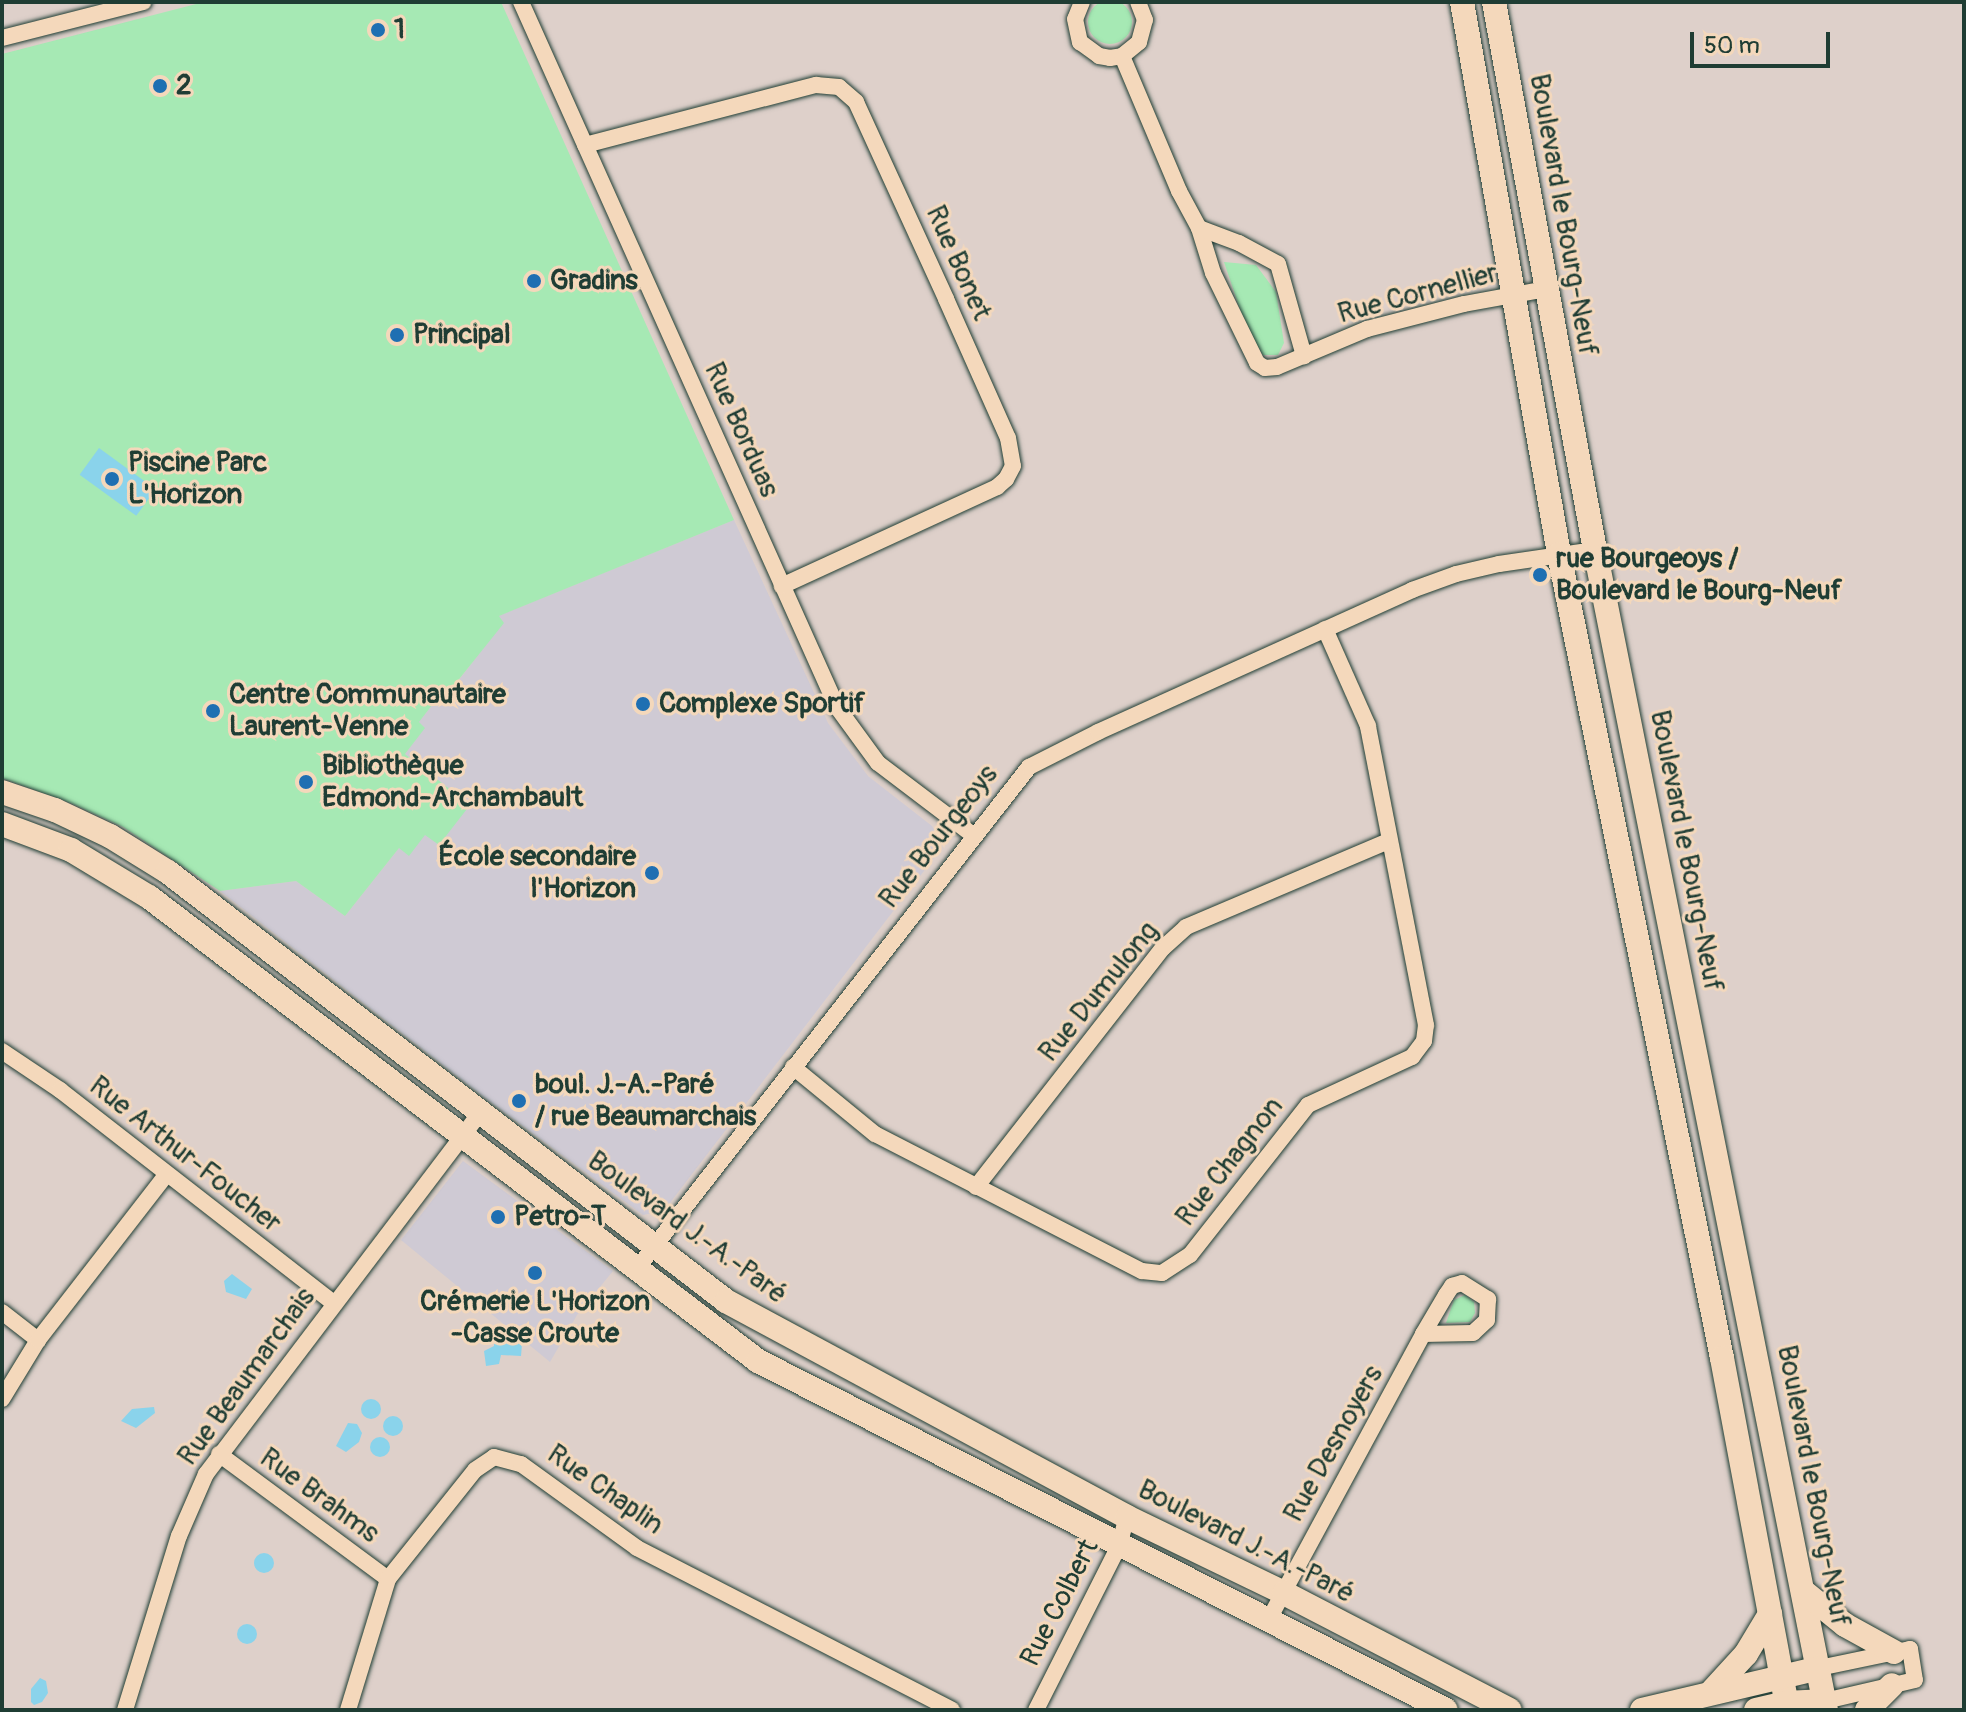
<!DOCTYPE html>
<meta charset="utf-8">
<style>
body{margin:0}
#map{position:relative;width:1966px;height:1712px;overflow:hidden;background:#ded0ca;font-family:Pangolin,sans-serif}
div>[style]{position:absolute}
.built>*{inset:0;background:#cfcad4}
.green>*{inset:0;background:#a6e9b4}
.round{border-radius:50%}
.water>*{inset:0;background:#8ad3eb;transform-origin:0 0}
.roads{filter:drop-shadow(0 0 2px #1f3d34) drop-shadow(0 0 2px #1f3d34)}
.street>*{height:16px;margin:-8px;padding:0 8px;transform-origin:8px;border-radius:8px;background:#f4d8bb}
.secondary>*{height:24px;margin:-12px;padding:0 12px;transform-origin:12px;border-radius:12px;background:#f4d8bb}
.dots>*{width:22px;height:22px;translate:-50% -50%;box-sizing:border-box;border:4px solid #f4d8bb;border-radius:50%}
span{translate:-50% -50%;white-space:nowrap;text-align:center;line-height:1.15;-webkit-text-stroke:6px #f4d8bb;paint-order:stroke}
.poi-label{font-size:28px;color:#1f3d34;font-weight:700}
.left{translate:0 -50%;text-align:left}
.right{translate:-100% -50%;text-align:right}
.street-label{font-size:28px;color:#1f3d34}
.frame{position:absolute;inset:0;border:4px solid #1f3d34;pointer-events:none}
.scale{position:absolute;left:1690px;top:32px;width:140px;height:36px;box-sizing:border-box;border:4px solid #1f3d34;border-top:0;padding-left:10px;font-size:24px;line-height:28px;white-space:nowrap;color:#1f3d34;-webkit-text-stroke:6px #f4d8bb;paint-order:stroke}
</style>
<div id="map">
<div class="built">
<i style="clip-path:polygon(734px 520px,828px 723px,868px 776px,932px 826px,940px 840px,940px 850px,666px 1208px,662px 1206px,653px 1213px,643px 1215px,485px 1098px,220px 891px,296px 881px,345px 916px,399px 848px,470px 805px,405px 754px,424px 728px,418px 723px,436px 700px,441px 703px,503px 623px,498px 616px)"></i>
<i style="clip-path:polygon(463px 1161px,613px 1271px,577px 1315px,550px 1362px,401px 1240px)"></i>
</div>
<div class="green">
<i class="round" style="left:1088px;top:0;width:44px;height:44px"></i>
<i style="clip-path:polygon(204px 2px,501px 2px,734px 520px,499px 616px,504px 623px,440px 703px,436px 700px,419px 722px,425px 728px,405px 754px,470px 805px,439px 845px,425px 835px,409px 856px,399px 848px,345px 916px,296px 881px,220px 891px,123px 827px,71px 803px,2px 778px,2px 54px)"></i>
<i style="clip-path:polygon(1224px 262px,1256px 265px,1276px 292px,1284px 343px,1278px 355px,1263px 355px,1247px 330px)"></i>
<i style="clip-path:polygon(1465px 1295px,1474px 1302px,1475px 1313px,1470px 1322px,1446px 1323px,1454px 1300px)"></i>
</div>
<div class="water">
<i style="left:99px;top:448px;width:70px;height:33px;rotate:36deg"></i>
<i style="clip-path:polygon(232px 1274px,252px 1289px,246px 1299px,226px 1292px,224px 1281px)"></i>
<i style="clip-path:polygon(498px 1331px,514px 1335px,522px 1344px,521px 1356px,501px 1355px,499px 1364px,486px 1366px,484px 1351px,494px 1346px,494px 1333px)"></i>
<i class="round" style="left:361px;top:1399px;width:20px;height:20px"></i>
<i style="clip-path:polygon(154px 1407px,155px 1413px,136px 1428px,121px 1421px,132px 1409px)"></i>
<i class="round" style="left:383px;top:1416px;width:20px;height:20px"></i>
<i style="clip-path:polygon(348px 1423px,357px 1424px,362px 1433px,359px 1442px,346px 1452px,336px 1446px)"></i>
<i class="round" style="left:370px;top:1437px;width:20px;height:20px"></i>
<i class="round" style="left:254px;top:1553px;width:20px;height:20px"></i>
<i class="round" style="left:237px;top:1624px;width:20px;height:20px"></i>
<i style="clip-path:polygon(40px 1678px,46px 1681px,48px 1693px,42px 1702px,34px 1705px,31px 1702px,31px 1689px)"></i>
</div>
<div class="roads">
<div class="street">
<i style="left:521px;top:2px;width:773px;rotate:65.86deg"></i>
<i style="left:837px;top:707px;width:69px;rotate:53.8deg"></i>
<i style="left:878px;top:763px;width:119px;rotate:37.2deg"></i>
<i style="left:1082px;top:2px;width:18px;rotate:112deg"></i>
<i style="left:1075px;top:19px;width:24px;rotate:78deg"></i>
<i style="left:1080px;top:42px;width:24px;rotate:36deg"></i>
<i style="left:1099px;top:56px;width:11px;rotate:10deg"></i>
<i style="left:1110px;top:58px;width:12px;rotate:-9deg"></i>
<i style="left:1122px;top:56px;width:22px;rotate:-39deg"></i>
<i style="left:1139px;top:42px;width:23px;rotate:-75deg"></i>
<i style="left:1145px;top:20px;width:19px;rotate:-111deg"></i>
<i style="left:2px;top:38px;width:146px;rotate:-14.3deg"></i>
<i style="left:1122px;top:56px;width:147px;rotate:67.1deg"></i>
<i style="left:1179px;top:191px;width:42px;rotate:61.6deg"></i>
<i style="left:1199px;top:228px;width:47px;rotate:72.7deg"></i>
<i style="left:1213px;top:273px;width:100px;rotate:63.9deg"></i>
<i style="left:1257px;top:363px;width:9px;rotate:32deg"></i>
<i style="left:1265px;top:368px;width:12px;rotate:-5deg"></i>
<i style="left:1277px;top:367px;width:98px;rotate:-22.9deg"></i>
<i style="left:1367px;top:329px;width:100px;rotate:-14.5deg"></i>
<i style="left:1464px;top:304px;width:83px;rotate:-10.4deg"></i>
<i style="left:585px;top:145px;width:239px;rotate:-14.6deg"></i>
<i style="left:816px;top:85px;width:23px;rotate:5deg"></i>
<i style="left:839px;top:87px;width:23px;rotate:41deg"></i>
<i style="left:856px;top:102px;width:217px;rotate:65.4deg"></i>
<i style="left:946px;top:299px;width:152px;rotate:66deg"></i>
<i style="left:1008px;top:438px;width:28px;rotate:80deg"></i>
<i style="left:1013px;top:466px;width:15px;rotate:118deg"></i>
<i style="left:1006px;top:479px;width:12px;rotate:138deg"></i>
<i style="left:997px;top:487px;width:237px;rotate:155.3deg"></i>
<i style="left:1199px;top:228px;width:43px;rotate:20.6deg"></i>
<i style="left:1239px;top:243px;width:44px;rotate:28.3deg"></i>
<i style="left:1278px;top:264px;width:96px;rotate:74.2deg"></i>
<i style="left:2px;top:1051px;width:70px;rotate:33.9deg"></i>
<i style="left:60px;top:1090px;width:347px;rotate:37.9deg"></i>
<i style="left:793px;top:1067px;width:106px;rotate:39.3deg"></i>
<i style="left:875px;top:1134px;width:300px;rotate:27.2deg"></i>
<i style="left:1142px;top:1271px;width:20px;rotate:6deg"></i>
<i style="left:1162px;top:1273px;width:33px;rotate:-33deg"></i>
<i style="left:1190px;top:1255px;width:191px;rotate:-51.8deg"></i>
<i style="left:1308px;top:1105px;width:115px;rotate:-24.8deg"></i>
<i style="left:1412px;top:1057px;width:20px;rotate:-53deg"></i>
<i style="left:1424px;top:1041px;width:16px;rotate:-83deg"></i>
<i style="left:1426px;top:1025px;width:305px;rotate:-101deg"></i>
<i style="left:1368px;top:726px;width:106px;rotate:-113.9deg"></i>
<i style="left:976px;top:1187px;width:303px;rotate:-52deg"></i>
<i style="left:1163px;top:948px;width:31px;rotate:-42deg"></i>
<i style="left:1186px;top:927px;width:220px;rotate:-23deg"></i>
<i style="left:635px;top:1271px;width:640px;rotate:-51.98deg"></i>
<i style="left:1029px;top:767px;width:77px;rotate:-26.9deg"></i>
<i style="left:1098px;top:732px;width:345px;rotate:-24.3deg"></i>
<i style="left:1412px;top:590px;width:47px;rotate:-20deg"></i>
<i style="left:1456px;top:574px;width:44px;rotate:-13.1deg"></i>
<i style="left:1499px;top:564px;width:97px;rotate:-8.3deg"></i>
<i style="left:2px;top:1312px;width:46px;rotate:37.9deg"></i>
<i style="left:2px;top:1399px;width:69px;rotate:-58.6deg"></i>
<i style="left:38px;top:1340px;width:209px;rotate:-52.2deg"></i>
<i style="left:219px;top:1454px;width:210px;rotate:36.5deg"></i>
<i style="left:1268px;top:1621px;width:326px;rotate:-61.6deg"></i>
<i style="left:1423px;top:1334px;width:45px;rotate:-59.5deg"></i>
<i style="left:1446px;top:1295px;width:11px;rotate:-56deg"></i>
<i style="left:1452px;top:1286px;width:10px;rotate:-17deg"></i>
<i style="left:1462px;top:1283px;width:31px;rotate:32deg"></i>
<i style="left:1488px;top:1299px;width:21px;rotate:93deg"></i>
<i style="left:1487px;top:1320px;width:19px;rotate:137deg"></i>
<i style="left:1473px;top:1333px;width:50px;rotate:178.9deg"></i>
<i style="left:1819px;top:1668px;width:93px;rotate:-11.8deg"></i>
<i style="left:1910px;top:1649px;width:31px;rotate:81deg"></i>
<i style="left:1915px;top:1680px;width:92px;rotate:166.9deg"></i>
<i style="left:125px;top:1710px;width:182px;rotate:-72.8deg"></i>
<i style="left:179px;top:1536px;width:68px;rotate:-66.5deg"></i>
<i style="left:206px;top:1474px;width:455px;rotate:-52.8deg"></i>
<i style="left:348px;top:1710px;width:137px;rotate:-73deg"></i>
<i style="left:388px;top:1579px;width:139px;rotate:-51.4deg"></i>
<i style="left:475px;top:1470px;width:23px;rotate:-34deg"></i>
<i style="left:494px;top:1457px;width:28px;rotate:15deg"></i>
<i style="left:521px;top:1464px;width:143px;rotate:35.9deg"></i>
<i style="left:637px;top:1548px;width:354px;rotate:27.2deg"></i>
<i style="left:1036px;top:1710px;width:184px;rotate:-63.2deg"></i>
<i style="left:1119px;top:1546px;width:30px;rotate:-75deg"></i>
</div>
<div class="secondary">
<i style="left:1462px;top:2px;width:560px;rotate:80.03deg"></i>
<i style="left:1559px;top:554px;width:820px;rotate:78.54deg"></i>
<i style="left:1722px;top:1358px;width:358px;rotate:79.4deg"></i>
<i style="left:1494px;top:2px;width:557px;rotate:79.56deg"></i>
<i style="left:1595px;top:550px;width:1183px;rotate:78.74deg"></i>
<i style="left:2px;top:792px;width:56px;rotate:18.8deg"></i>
<i style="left:55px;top:810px;width:61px;rotate:25.3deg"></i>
<i style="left:110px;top:836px;width:68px;rotate:31.8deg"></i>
<i style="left:168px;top:872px;width:704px;rotate:37.55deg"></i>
<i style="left:726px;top:1301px;width:455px;rotate:28.3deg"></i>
<i style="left:1127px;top:1517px;width:174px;rotate:25.8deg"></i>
<i style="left:1284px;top:1593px;width:254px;rotate:27.4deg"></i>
<i style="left:2px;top:824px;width:74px;rotate:20.6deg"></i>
<i style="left:71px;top:850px;width:91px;rotate:31.1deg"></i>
<i style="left:149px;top:897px;width:766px;rotate:37.3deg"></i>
<i style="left:758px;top:1361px;width:771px;rotate:26.9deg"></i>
<i style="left:1803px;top:1591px;width:54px;rotate:39deg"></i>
<i style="left:1845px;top:1625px;width:56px;rotate:28.9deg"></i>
<i style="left:1712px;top:1691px;width:50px;rotate:-47.4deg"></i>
<i style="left:1746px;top:1654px;width:47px;rotate:-59deg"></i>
<i style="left:1642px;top:1710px;width:182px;rotate:-13.3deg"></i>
<i style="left:1756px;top:1710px;width:31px;rotate:-13deg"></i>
<i style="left:1786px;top:1703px;width:39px;rotate:-3deg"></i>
<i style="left:1867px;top:1710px;width:35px;rotate:-45deg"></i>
</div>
</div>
<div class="dots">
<i style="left:378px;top:30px;background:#1f6fb2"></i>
<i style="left:160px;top:86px;background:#1f6fb2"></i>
<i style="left:534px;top:281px;background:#1f6fb2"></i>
<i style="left:397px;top:335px;background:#1f6fb2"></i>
<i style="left:112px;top:479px;background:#1f6fb2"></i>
<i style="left:1540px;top:575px;background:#1f6fb2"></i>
<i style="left:643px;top:704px;background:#1f6fb2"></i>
<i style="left:213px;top:711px;background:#1f6fb2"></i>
<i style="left:306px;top:782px;background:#1f6fb2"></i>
<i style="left:652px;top:873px;background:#1f6fb2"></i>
<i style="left:519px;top:1101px;background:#1f6fb2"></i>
<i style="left:498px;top:1217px;background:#1f6fb2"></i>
<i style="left:535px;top:1273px;background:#1f6fb2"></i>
</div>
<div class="poi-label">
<span class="left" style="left:394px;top:30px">1</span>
<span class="left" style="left:176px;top:86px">2</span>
<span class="left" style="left:550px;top:281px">Gradins</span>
<span class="left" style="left:413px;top:335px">Principal</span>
<span class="left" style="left:128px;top:479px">Piscine Parc<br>L'Horizon</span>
<span class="left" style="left:1556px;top:575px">rue Bourgeoys /<br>Boulevard le Bourg-Neuf</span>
<span class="left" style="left:229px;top:711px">Centre Communautaire<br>Laurent-Venne</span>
<span class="left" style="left:659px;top:704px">Complexe Sportif</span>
<span class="left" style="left:322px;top:782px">Bibliothèque<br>Edmond-Archambault</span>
<span class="right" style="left:636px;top:873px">École secondaire<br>l'Horizon</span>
<span class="left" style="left:535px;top:1101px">boul. J.-A.-Paré<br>/ rue Beaumarchais</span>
<span class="left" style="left:514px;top:1217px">Petro-T</span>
<span style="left:535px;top:1318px">Crémerie L'Horizon<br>-Casse Croute</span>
</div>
<div class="street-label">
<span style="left:1563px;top:215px;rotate:80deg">Boulevard le Bourg-Neuf</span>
<span style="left:958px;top:263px;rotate:66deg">Rue Bonet</span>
<span style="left:1418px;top:294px;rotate:-15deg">Rue Cornellier</span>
<span style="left:741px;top:430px;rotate:66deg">Rue Borduas</span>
<span style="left:939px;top:837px;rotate:-52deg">Rue Bourgeoys</span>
<span style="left:1686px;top:851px;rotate:79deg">Boulevard le Bourg-Neuf</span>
<span style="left:1099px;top:992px;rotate:-51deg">Rue Dumulong</span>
<span style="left:185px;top:1155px;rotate:38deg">Rue Arthur-Foucher</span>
<span style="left:1230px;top:1162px;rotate:-52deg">Rue Chagnon</span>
<span style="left:687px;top:1228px;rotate:36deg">Boulevard J.-A.-Paré</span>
<span style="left:247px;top:1377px;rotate:-54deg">Rue Beaumarchais</span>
<span style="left:1334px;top:1444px;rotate:-61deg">Rue Desnoyers</span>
<span style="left:1813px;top:1486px;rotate:79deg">Boulevard le Bourg-Neuf</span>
<span style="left:605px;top:1490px;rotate:35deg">Rue Chaplin</span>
<span style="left:319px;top:1496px;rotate:36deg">Rue Brahms</span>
<span style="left:1246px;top:1542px;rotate:27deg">Boulevard J.-A.-Paré</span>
<span style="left:1060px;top:1603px;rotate:-63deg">Rue Colbert</span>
</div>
<div class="frame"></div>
<div class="scale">50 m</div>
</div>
